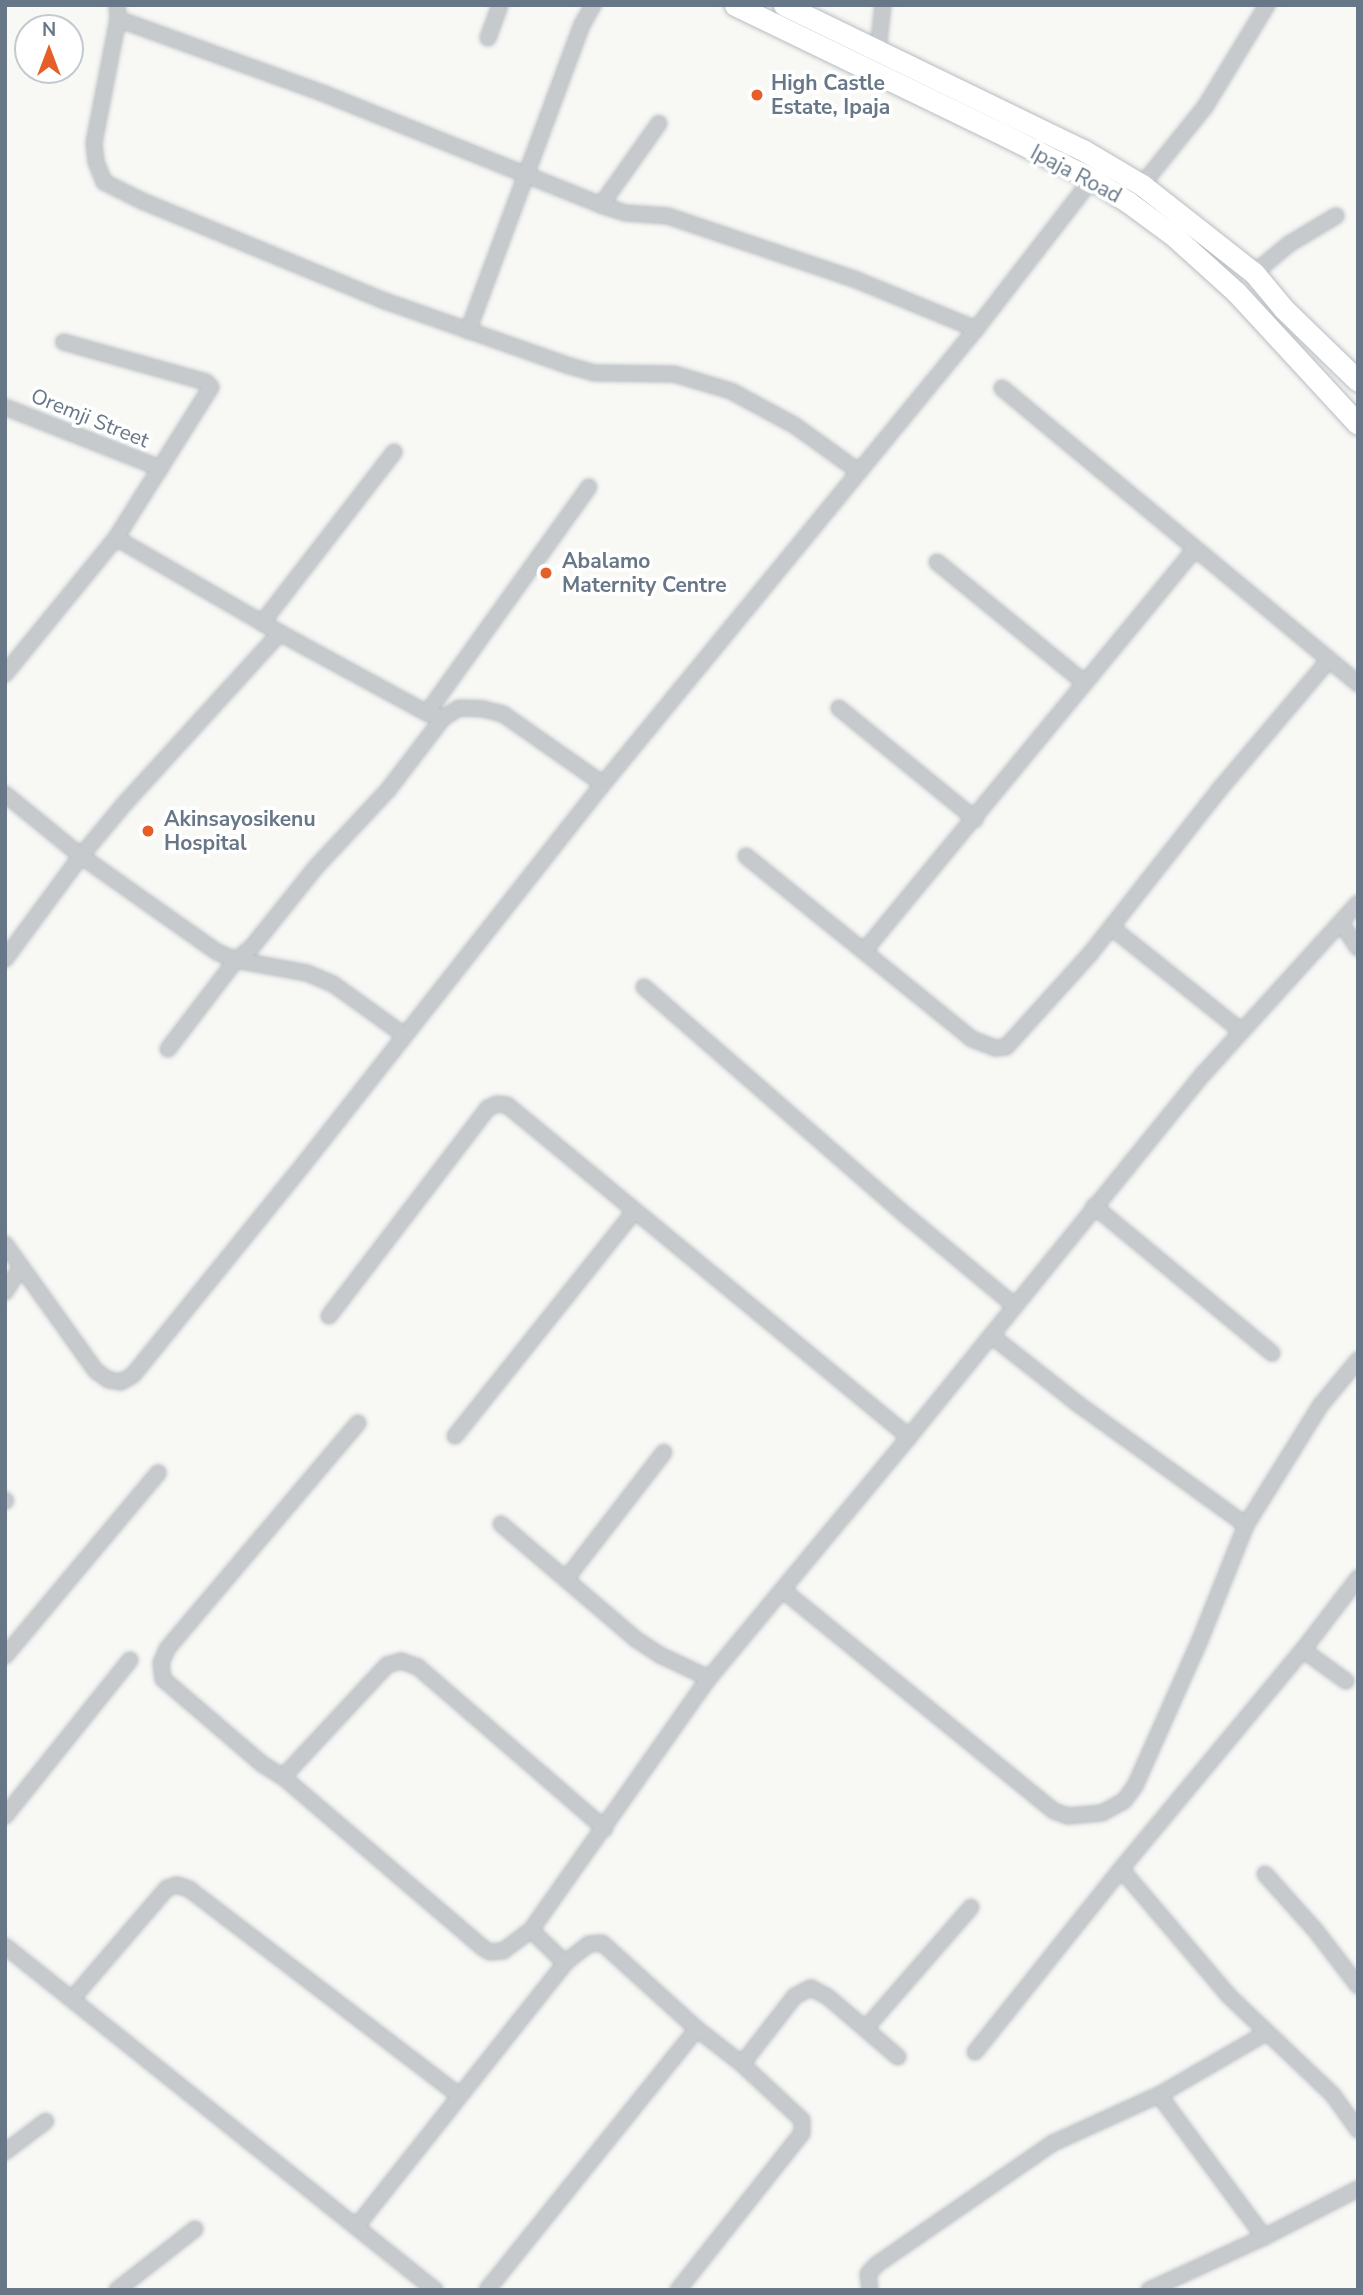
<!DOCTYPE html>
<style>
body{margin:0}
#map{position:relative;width:1363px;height:2295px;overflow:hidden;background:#f8f8f5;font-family:"Nunito Sans",sans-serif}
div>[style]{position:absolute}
.roads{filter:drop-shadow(0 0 2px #b8bdc2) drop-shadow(0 0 2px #b8bdc2)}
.street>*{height:14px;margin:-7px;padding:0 7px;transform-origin:7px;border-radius:7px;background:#c6cacd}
.secondary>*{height:21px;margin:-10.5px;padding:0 10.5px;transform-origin:10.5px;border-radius:10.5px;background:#fff}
.dots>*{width:19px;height:19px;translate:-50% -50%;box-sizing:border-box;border:4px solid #fff;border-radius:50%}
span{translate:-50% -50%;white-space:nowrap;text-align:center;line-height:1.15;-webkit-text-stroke:7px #fff;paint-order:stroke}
.poi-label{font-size:21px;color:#677787;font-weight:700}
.left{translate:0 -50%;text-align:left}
.street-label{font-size:21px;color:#677787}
.frame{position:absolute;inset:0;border:7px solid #677787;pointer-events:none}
.north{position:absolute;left:14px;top:14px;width:70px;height:70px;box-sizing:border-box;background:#fff;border:2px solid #c2c9cf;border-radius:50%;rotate:0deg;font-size:19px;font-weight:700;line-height:28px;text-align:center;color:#677787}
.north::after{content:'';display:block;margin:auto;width:24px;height:32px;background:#e65e28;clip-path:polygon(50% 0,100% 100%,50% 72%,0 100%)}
</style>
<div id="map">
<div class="roads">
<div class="street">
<i style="left:117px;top:5px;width:14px;rotate:86deg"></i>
<i style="left:118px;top:19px;width:126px;rotate:101deg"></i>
<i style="left:94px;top:143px;width:19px;rotate:84deg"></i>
<i style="left:96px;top:162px;width:22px;rotate:68deg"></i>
<i style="left:104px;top:182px;width:42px;rotate:26.6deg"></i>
<i style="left:142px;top:201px;width:263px;rotate:22.4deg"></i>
<i style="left:385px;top:301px;width:196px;rotate:19.4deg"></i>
<i style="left:570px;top:366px;width:25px;rotate:16deg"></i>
<i style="left:594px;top:373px;width:80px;rotate:0.7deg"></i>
<i style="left:674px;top:374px;width:59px;rotate:16.6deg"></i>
<i style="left:731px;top:391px;width:72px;rotate:28.4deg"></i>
<i style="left:794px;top:425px;width:79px;rotate:35.7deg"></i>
<i style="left:118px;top:19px;width:220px;rotate:19.9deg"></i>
<i style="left:325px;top:94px;width:297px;rotate:21.9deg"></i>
<i style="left:601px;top:205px;width:26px;rotate:18deg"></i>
<i style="left:626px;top:213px;width:42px;rotate:4.1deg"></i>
<i style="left:668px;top:216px;width:196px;rotate:18.7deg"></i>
<i style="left:854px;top:279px;width:132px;rotate:22.3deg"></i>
<i style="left:488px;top:38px;width:35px;rotate:-70deg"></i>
<i style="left:878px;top:50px;width:45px;rotate:-83.7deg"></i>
<i style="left:1142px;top:185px;width:100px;rotate:-51.1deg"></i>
<i style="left:1205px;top:107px;width:119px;rotate:-58.7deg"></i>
<i style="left:601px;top:205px;width:100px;rotate:-54.7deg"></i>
<i style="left:1254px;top:273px;width:45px;rotate:-39.6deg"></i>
<i style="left:1289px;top:244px;width:55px;rotate:-30.8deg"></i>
<i style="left:468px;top:331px;width:327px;rotate:-69.6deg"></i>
<i style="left:582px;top:25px;width:23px;rotate:-61deg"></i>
<i style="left:1002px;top:388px;width:463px;rotate:39.7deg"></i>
<i style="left:5px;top:407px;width:167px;rotate:21.5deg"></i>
<i style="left:116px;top:538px;width:190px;rotate:30.1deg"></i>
<i style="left:280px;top:633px;width:167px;rotate:28.6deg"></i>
<i style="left:427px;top:713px;width:17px;rotate:17deg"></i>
<i style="left:443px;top:718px;width:19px;rotate:-32deg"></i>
<i style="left:459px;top:708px;width:24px;rotate:2deg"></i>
<i style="left:483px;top:709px;width:21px;rotate:14deg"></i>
<i style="left:503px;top:714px;width:122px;rotate:35deg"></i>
<i style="left:937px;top:562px;width:191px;rotate:39.3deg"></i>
<i style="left:262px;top:623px;width:216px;rotate:-52.3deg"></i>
<i style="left:5px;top:674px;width:176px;rotate:-50.8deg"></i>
<i style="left:116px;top:538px;width:178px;rotate:-57.8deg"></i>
<i style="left:211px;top:387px;width:7px;rotate:-135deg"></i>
<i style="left:206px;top:382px;width:148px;rotate:-164.3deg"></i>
<i style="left:839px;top:708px;width:176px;rotate:39.2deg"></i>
<i style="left:427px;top:713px;width:278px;rotate:-54.4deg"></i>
<i style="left:5px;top:794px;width:98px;rotate:39.2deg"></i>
<i style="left:81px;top:856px;width:166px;rotate:35.2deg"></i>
<i style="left:217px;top:952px;width:21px;rotate:23deg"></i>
<i style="left:236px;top:960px;width:72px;rotate:10.4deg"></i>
<i style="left:307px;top:973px;width:28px;rotate:23deg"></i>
<i style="left:333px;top:984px;width:87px;rotate:35.7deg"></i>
<i style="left:746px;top:856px;width:291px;rotate:39deg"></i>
<i style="left:972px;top:1039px;width:25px;rotate:21deg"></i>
<i style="left:995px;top:1048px;width:11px;rotate:-5deg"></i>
<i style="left:1006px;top:1047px;width:125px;rotate:-47.9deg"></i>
<i style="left:1090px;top:954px;width:209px;rotate:-51.8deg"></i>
<i style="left:1219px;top:790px;width:170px;rotate:-49.8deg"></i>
<i style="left:1341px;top:923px;width:30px;rotate:56deg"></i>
<i style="left:1111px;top:927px;width:165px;rotate:38.6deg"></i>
<i style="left:865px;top:950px;width:519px;rotate:-50.55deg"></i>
<i style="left:5px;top:959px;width:128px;rotate:-53.6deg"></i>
<i style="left:81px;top:856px;width:70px;rotate:-50.2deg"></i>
<i style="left:126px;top:802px;width:229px;rotate:-47.7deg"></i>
<i style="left:644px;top:987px;width:350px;rotate:41.1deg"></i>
<i style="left:908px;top:1217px;width:139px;rotate:39.8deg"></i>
<i style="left:168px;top:1049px;width:112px;rotate:-52.6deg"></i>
<i style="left:236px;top:960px;width:21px;rotate:-39deg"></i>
<i style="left:252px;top:947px;width:102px;rotate:-51.3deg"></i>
<i style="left:316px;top:867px;width:105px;rotate:-46.9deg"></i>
<i style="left:388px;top:790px;width:91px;rotate:-52.6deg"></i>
<i style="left:1094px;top:1206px;width:231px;rotate:39.6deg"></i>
<i style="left:5px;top:1244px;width:156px;rotate:54.4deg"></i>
<i style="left:96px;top:1371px;width:16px;rotate:35deg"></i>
<i style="left:109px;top:1380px;width:12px;rotate:9deg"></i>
<i style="left:121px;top:1382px;width:14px;rotate:-30deg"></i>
<i style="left:133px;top:1375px;width:270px;rotate:-51deg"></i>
<i style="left:303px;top:1165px;width:485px;rotate:-51.8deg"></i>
<i style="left:603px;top:784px;width:588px;rotate:-50.66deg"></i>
<i style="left:976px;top:329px;width:190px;rotate:-52.3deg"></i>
<i style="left:5px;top:1292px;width:28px;rotate:-58deg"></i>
<i style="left:329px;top:1316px;width:262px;rotate:-52.6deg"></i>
<i style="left:488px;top:1108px;width:10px;rotate:-24deg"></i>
<i style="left:497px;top:1104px;width:10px;rotate:6deg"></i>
<i style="left:507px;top:1105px;width:521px;rotate:39.55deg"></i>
<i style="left:992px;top:1336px;width:110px;rotate:38.3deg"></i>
<i style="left:1078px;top:1404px;width:207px;rotate:35.8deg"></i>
<i style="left:358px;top:1423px;width:296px;rotate:130.2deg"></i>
<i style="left:167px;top:1649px;width:15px;rotate:113deg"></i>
<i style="left:161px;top:1663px;width:16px;rotate:83deg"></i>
<i style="left:163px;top:1679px;width:130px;rotate:40.6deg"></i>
<i style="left:262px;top:1764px;width:25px;rotate:32deg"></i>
<i style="left:283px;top:1777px;width:153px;rotate:-47.1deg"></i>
<i style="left:387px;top:1665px;width:15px;rotate:-16deg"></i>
<i style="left:401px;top:1661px;width:18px;rotate:19deg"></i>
<i style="left:418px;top:1667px;width:247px;rotate:40.9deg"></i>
<i style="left:455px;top:1436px;width:287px;rotate:-51.4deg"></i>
<i style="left:5px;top:1500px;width:1px;rotate:45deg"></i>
<i style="left:501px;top:1524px;width:179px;rotate:40.5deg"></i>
<i style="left:637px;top:1640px;width:30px;rotate:33deg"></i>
<i style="left:662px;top:1656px;width:52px;rotate:25.1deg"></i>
<i style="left:566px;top:1579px;width:160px;rotate:-52.3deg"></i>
<i style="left:784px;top:1591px;width:348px;rotate:39.2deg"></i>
<i style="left:1054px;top:1811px;width:15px;rotate:20deg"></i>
<i style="left:1068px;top:1816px;width:34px;rotate:-5deg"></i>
<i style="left:1102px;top:1813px;width:25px;rotate:-29deg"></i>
<i style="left:1124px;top:1801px;width:19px;rotate:-54deg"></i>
<i style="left:1135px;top:1786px;width:160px;rotate:-66deg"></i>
<i style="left:1200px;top:1640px;width:124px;rotate:-68.2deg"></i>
<i style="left:1246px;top:1525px;width:140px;rotate:-58.1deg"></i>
<i style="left:1320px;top:1406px;width:60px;rotate:-50.4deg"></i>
<i style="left:1303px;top:1650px;width:53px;rotate:35.8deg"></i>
<i style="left:5px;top:1656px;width:239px;rotate:-50.1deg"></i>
<i style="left:283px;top:1777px;width:263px;rotate:40.5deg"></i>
<i style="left:483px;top:1948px;width:8px;rotate:30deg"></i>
<i style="left:490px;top:1952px;width:13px;rotate:-4deg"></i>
<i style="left:503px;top:1951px;width:35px;rotate:-37deg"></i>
<i style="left:531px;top:1930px;width:309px;rotate:-54.8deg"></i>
<i style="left:709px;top:1678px;width:313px;rotate:-50.3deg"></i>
<i style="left:909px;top:1437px;width:469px;rotate:-51deg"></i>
<i style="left:1204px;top:1073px;width:229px;rotate:-47.8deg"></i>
<i style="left:5px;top:1816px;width:200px;rotate:-51.3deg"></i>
<i style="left:1121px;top:1869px;width:167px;rotate:49.6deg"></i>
<i style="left:1229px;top:1996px;width:144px;rotate:43.6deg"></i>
<i style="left:1333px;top:2095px;width:43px;rotate:54.5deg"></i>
<i style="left:1265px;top:1874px;width:76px;rotate:48.2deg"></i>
<i style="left:1316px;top:1931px;width:69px;rotate:52.6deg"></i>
<i style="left:5px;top:1946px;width:551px;rotate:38.66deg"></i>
<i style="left:72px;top:1999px;width:146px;rotate:-49.4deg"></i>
<i style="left:167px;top:1888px;width:10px;rotate:-17deg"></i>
<i style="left:177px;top:1885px;width:13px;rotate:18deg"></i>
<i style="left:189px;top:1889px;width:339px;rotate:37.4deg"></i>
<i style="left:866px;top:2028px;width:160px;rotate:-49deg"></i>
<i style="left:975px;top:2052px;width:234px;rotate:-51.4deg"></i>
<i style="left:1121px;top:1869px;width:285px;rotate:-50.3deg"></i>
<i style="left:1303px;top:1650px;width:91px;rotate:-52.6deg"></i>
<i style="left:742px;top:2064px;width:86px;rotate:-52.1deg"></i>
<i style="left:795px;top:1996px;width:18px;rotate:-27deg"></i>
<i style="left:811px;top:1988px;width:19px;rotate:28deg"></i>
<i style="left:828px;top:1997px;width:92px;rotate:40.6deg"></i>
<i style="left:1159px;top:2095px;width:177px;rotate:53.5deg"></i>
<i style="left:5px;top:2152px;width:51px;rotate:-37.1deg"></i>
<i style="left:356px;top:2227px;width:337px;rotate:-51.6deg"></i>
<i style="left:565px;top:1963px;width:47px;rotate:-135.9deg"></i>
<i style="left:117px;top:2290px;width:99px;rotate:-38deg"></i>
<i style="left:487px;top:2290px;width:335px;rotate:-51.2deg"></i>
<i style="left:697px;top:2029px;width:128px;rotate:-137.8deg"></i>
<i style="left:602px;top:1943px;width:13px;rotate:176deg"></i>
<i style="left:589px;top:1944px;width:31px;rotate:142deg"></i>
<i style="left:678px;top:2290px;width:200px;rotate:-51.7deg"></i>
<i style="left:802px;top:2133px;width:13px;rotate:-90deg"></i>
<i style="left:802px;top:2120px;width:82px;rotate:-137deg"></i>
<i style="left:742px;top:2064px;width:57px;rotate:-142.1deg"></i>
<i style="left:870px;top:2290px;width:16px;rotate:-97deg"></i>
<i style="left:868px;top:2274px;width:12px;rotate:-48deg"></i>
<i style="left:876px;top:2265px;width:215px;rotate:-34.6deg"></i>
<i style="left:1053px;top:2143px;width:116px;rotate:-24.4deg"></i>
<i style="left:1159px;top:2095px;width:124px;rotate:-30.1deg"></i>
<i style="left:1149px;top:2290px;width:127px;rotate:-24.7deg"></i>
<i style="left:1264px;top:2237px;width:106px;rotate:-27.1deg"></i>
</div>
<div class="secondary">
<i style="left:735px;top:5px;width:290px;rotate:25.8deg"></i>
<i style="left:996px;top:131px;width:107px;rotate:26.6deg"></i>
<i style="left:1092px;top:179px;width:43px;rotate:32.6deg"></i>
<i style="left:1128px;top:202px;width:57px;rotate:36.5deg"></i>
<i style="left:1174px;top:236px;width:85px;rotate:42.1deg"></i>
<i style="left:1237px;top:293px;width:178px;rotate:47.3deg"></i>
<i style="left:784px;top:5px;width:332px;rotate:25.9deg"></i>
<i style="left:1083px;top:150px;width:69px;rotate:30.7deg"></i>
<i style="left:1142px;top:185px;width:142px;rotate:38.2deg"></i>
<i style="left:1254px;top:273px;width:47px;rotate:50.2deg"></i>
<i style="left:1284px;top:309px;width:103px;rotate:44.2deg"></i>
</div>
</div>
<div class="dots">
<i style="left:757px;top:95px;background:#e65e28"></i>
<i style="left:546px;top:573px;background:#e65e28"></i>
<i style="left:148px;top:831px;background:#e65e28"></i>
</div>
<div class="poi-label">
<span class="left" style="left:771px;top:95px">High Castle<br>Estate, Ipaja</span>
<span class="left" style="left:562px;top:573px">Abalamo<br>Maternity Centre</span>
<span class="left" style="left:164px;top:831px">Akinsayosikenu<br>Hospital</span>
</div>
<div class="street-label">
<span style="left:1076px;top:174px;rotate:28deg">Ipaja Road</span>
<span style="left:90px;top:418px;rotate:22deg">Oremji Street</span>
</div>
<div class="frame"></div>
<div class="north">N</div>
</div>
